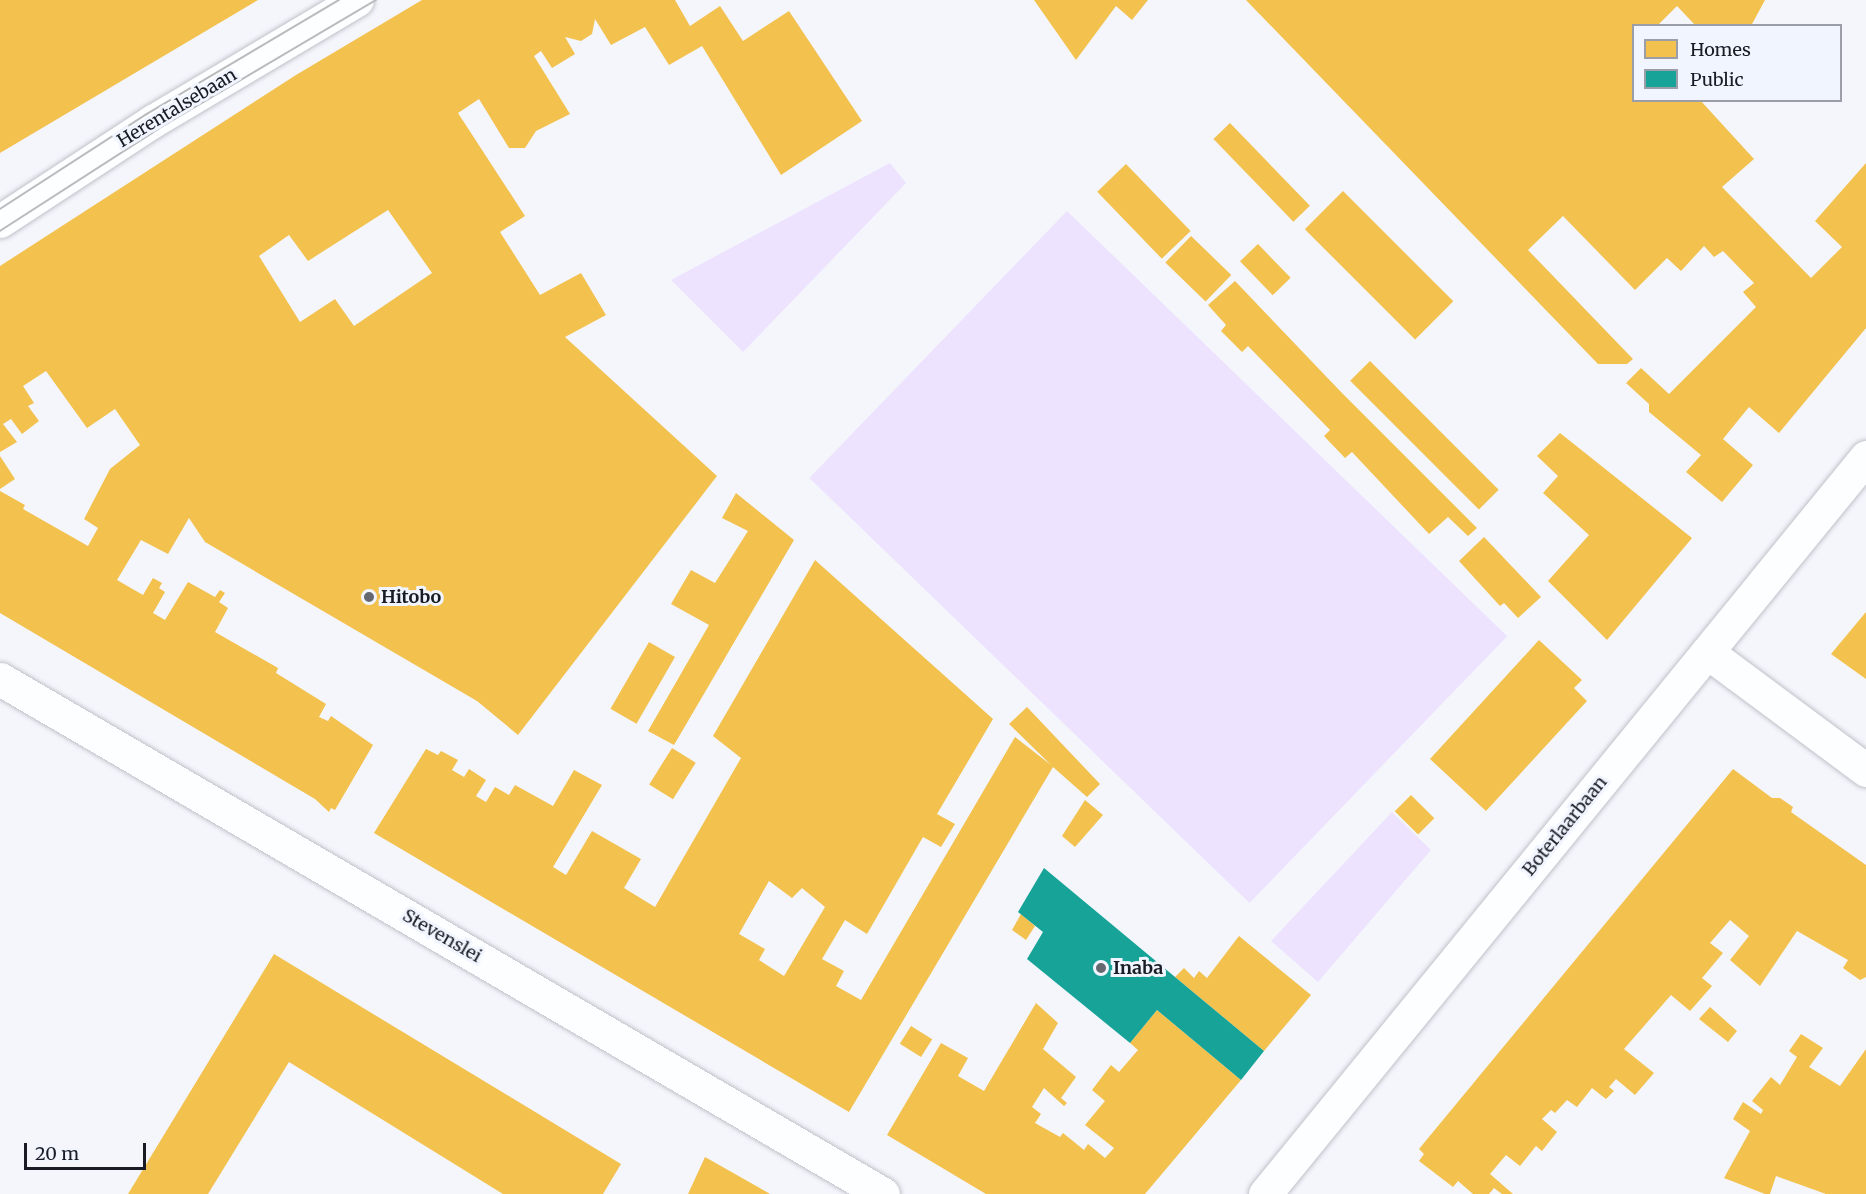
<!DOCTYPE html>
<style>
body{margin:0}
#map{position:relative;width:1866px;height:1194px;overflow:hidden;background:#f4f6fc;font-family:Merriweather,serif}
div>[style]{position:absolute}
.green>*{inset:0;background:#ede3fe;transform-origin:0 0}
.homes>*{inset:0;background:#f2c14e;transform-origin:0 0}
.public>*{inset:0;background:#17a398}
.roads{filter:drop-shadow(0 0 2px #bfc2c8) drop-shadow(0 0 2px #bfc2c8)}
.minor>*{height:33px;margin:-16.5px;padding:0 16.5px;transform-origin:16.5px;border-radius:16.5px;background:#fdfeff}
.tertiary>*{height:33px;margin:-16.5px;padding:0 16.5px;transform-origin:16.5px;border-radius:16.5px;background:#fdfeff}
.secondary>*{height:33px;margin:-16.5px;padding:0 16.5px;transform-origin:16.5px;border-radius:16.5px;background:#fdfeff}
.tram>*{height:1.5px;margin:-0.75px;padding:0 0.75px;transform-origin:0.75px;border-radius:0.75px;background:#babbbd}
.dots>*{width:16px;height:16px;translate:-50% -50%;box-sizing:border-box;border:3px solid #f1f5ff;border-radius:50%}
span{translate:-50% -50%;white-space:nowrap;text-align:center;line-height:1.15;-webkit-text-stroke:6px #f1f5ff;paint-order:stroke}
.street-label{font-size:18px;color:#191c24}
.poi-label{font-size:18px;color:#191c24;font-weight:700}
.left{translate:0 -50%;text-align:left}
.legend{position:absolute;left:1632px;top:24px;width:210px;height:78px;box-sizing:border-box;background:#f1f5ff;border:2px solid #9b9ea7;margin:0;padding:8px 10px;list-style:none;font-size:18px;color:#191c24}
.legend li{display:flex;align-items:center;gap:12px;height:30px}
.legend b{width:30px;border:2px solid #9b9ea7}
.scale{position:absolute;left:24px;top:1143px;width:122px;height:27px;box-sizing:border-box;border:3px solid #191c24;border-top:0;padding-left:8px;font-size:18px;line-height:21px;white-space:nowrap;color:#191c24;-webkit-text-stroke:4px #f1f5ff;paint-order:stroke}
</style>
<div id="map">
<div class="green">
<i style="clip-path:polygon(890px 163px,906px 183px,743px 352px,671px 280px)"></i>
<i style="left:1067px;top:211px;width:612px;height:371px;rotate:44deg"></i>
<i style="clip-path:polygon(1392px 812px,1431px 850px,1318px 982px,1271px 941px)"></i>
</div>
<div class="homes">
<i style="clip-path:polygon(0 0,258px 0,0 153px)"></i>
<i style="clip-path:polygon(evenodd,422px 0,675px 0,690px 26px,720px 6px,743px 41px,789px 11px,862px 121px,781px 175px,702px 46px,669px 65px,645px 27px,611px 45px,595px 19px,592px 34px,581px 41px,565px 37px,575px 54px,552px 68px,541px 51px,534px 56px,570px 114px,536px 131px,525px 148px,509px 148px,479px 99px,458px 113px,525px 216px,500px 232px,540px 295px,581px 273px,606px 315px,565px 337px,717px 476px,518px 735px,477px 701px,205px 542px,189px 518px,168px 554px,141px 540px,117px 580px,143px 595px,153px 578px,162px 583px,159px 588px,165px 592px,153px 613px,165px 620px,188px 582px,215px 597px,220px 590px,225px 593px,219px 602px,228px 608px,215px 632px,278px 668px,276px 673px,326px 704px,319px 717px,328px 721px,331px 716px,373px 745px,335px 810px,331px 808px,329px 812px,315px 799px,0 613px,0 491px,25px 505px,23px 509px,88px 546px,98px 528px,84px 519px,110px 469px,140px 445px,115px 409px,87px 428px,46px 371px,23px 386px,34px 403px,28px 406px,39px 421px,22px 434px,11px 419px,3px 424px,17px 442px,0 452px,0 266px,296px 75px,422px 0,388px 210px,432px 273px,354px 326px,335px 299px,300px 322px,259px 256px,289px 235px,308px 261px,388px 210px)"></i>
<i style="clip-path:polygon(1034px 0,1148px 0,1132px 20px,1116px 6px,1076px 60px)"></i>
<i style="clip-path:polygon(1246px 0,1765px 0,1751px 26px,1696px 26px,1677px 6px,1657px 26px,1634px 26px,1634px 100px,1700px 100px,1754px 159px,1722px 187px,1811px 278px,1842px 247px,1815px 221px,1866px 163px,1866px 328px,1779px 433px,1749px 407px,1723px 439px,1753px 465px,1722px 502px,1686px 472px,1701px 455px,1649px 412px,1649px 404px,1626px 383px,1641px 368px,1669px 394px,1756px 307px,1743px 292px,1754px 283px,1723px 251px,1714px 257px,1704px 246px,1681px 271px,1667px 258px,1635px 290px,1563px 216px,1528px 250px,1633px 359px,1627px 364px,1598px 364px)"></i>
<i style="left:1230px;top:123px;width:115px;height:23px;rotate:46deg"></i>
<i style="left:1126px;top:164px;width:93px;height:40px;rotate:46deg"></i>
<i style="left:1343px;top:191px;width:156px;height:54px;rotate:45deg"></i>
<i style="left:1191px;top:236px;width:56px;height:37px;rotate:44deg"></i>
<i style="left:1258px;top:244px;width:47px;height:25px;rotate:46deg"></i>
<i style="clip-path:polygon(1235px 281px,1341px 392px,1477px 528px,1468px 536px,1448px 517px,1429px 534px,1352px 452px,1345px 458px,1324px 436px,1330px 430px,1248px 346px,1242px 352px,1221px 331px,1226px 325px,1208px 305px)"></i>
<i style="left:1370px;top:361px;width:182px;height:28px;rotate:45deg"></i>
<i style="clip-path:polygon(1560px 433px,1692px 538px,1607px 640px,1548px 581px,1589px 535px,1543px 493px,1558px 476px,1537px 456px)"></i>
<i style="clip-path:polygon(0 456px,15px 479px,0 489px)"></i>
<i style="clip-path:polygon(736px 493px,794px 540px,674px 745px,648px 731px,709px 625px,671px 604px,691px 570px,715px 583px,748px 531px,722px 518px)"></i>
<i style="clip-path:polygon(1484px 537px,1541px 597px,1518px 618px,1504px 603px,1500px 606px,1459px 561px)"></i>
<i style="clip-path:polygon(evenodd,815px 560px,993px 719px,937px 814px,955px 824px,941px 847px,923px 837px,867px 934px,845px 920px,822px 959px,844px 971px,836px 986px,861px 1000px,1015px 737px,1051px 765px,1009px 724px,1027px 707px,1100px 784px,1087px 797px,1053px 767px,849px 1112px,374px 833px,426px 749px,438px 755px,441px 751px,458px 760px,452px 770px,464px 777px,469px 769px,486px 780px,476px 796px,486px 802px,495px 787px,509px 795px,515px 785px,553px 806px,574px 770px,602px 785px,553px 867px,566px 875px,592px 831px,641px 859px,624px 888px,655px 907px,741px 758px,713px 736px,815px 560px,769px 881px,792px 898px,802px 888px,825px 907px,784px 976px,759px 960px,765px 949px,739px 934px,769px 881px)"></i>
<i style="clip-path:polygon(1866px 612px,1866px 679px,1831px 654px)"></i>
<i style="clip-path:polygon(1539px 640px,1582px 680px,1574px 688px,1587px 701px,1486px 811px,1430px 759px)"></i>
<i style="left:649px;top:642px;width:30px;height:77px;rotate:30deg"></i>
<i style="left:672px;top:748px;width:28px;height:43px;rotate:32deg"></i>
<i style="clip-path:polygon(1733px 769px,1772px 798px,1780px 798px,1793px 807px,1791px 812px,1866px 865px,1866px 977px,1860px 980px,1843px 968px,1848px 960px,1797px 931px,1760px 986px,1730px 960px,1749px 936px,1730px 920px,1710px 943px,1723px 953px,1702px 978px,1712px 986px,1690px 1011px,1671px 995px,1624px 1049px,1654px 1073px,1635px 1095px,1616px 1079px,1609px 1087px,1614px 1091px,1606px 1099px,1592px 1088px,1577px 1107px,1567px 1100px,1555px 1113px,1551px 1110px,1542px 1119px,1557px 1132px,1542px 1151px,1536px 1146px,1520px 1166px,1506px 1155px,1490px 1174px,1513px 1194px,1502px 1194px,1494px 1188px,1489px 1194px,1473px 1194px,1458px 1181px,1453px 1187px,1419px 1161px,1424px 1154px,1419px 1149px)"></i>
<i style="left:1411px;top:795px;width:33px;height:23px;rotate:45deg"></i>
<i style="clip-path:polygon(1085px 800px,1103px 815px,1075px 847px,1062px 836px)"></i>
<i style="clip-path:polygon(1021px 914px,1035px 926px,1026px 940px,1012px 930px)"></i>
<i style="clip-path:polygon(1239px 936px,1311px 995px,1264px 1051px,1175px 977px,1184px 968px,1194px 978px,1199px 971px,1207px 978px)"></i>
<i style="clip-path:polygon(274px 954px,621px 1164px,603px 1194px,503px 1194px,289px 1062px,208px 1194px,128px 1194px)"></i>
<i style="clip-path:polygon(1036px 1003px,1058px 1023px,1043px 1049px,1076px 1077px,1061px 1098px,1067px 1103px,1064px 1106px,1044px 1088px,1032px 1107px,1041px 1114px,1035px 1123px,1060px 1137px,1063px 1133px,1084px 1150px,1088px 1144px,1105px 1158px,1114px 1148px,1085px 1125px,1105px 1101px,1092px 1090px,1111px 1065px,1119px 1072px,1138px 1050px,1130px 1043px,1157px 1010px,1241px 1080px,1145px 1194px,986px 1194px,887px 1135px,941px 1043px,968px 1058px,958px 1076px,984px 1091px)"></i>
<i style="clip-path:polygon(1710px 1007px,1737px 1031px,1728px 1042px,1699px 1019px)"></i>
<i style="left:911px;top:1026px;width:25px;height:21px;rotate:32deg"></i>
<i style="clip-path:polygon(1801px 1034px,1823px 1048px,1809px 1067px,1840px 1086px,1866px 1049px,1866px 1194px,1826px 1194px,1776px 1176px,1770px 1194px,1765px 1194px,1724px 1178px,1750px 1131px,1733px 1119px,1743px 1102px,1761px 1114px,1763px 1110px,1752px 1101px,1771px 1077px,1780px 1085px,1797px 1057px,1789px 1051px)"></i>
<i style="clip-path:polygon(705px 1157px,758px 1187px,770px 1194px,688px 1194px)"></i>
</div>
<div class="public">
<i style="clip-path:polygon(1044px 868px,1264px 1051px,1241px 1080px,1157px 1010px,1130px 1043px,1027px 959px,1043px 932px,1018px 912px)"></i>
</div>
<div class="roads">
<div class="minor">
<i style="left:1707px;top:652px;width:198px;rotate:36.6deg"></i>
<i style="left:0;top:679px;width:1022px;rotate:30.25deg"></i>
</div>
<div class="tertiary">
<i style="left:0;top:221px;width:183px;rotate:-33.2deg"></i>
<i style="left:153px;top:121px;width:237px;rotate:-30.7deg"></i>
</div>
<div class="secondary">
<i style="left:1265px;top:1194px;width:951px;rotate:-50.8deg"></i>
</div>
</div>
<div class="tram">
<i style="left:0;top:209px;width:175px;rotate:-32.9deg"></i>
<i style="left:147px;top:114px;width:223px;rotate:-30.7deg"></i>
<i style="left:0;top:231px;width:188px;rotate:-32.8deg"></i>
<i style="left:158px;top:129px;width:253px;rotate:-30.6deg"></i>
</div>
<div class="dots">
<i style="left:369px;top:597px;background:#666870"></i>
<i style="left:1101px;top:968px;background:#666870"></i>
</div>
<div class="street-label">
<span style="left:177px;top:108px;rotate:-31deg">Herentalsebaan</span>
<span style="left:1565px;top:826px;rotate:-51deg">Boterlaarbaan</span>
<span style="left:442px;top:936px;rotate:30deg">Stevenslei</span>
</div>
<div class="poi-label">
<span class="left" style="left:381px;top:597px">Hitobo</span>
<span class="left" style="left:1113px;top:968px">Inaba</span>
</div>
<ul class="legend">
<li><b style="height:16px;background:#f2c14e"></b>Homes</li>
<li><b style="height:16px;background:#17a398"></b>Public</li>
</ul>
<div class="scale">20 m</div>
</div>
